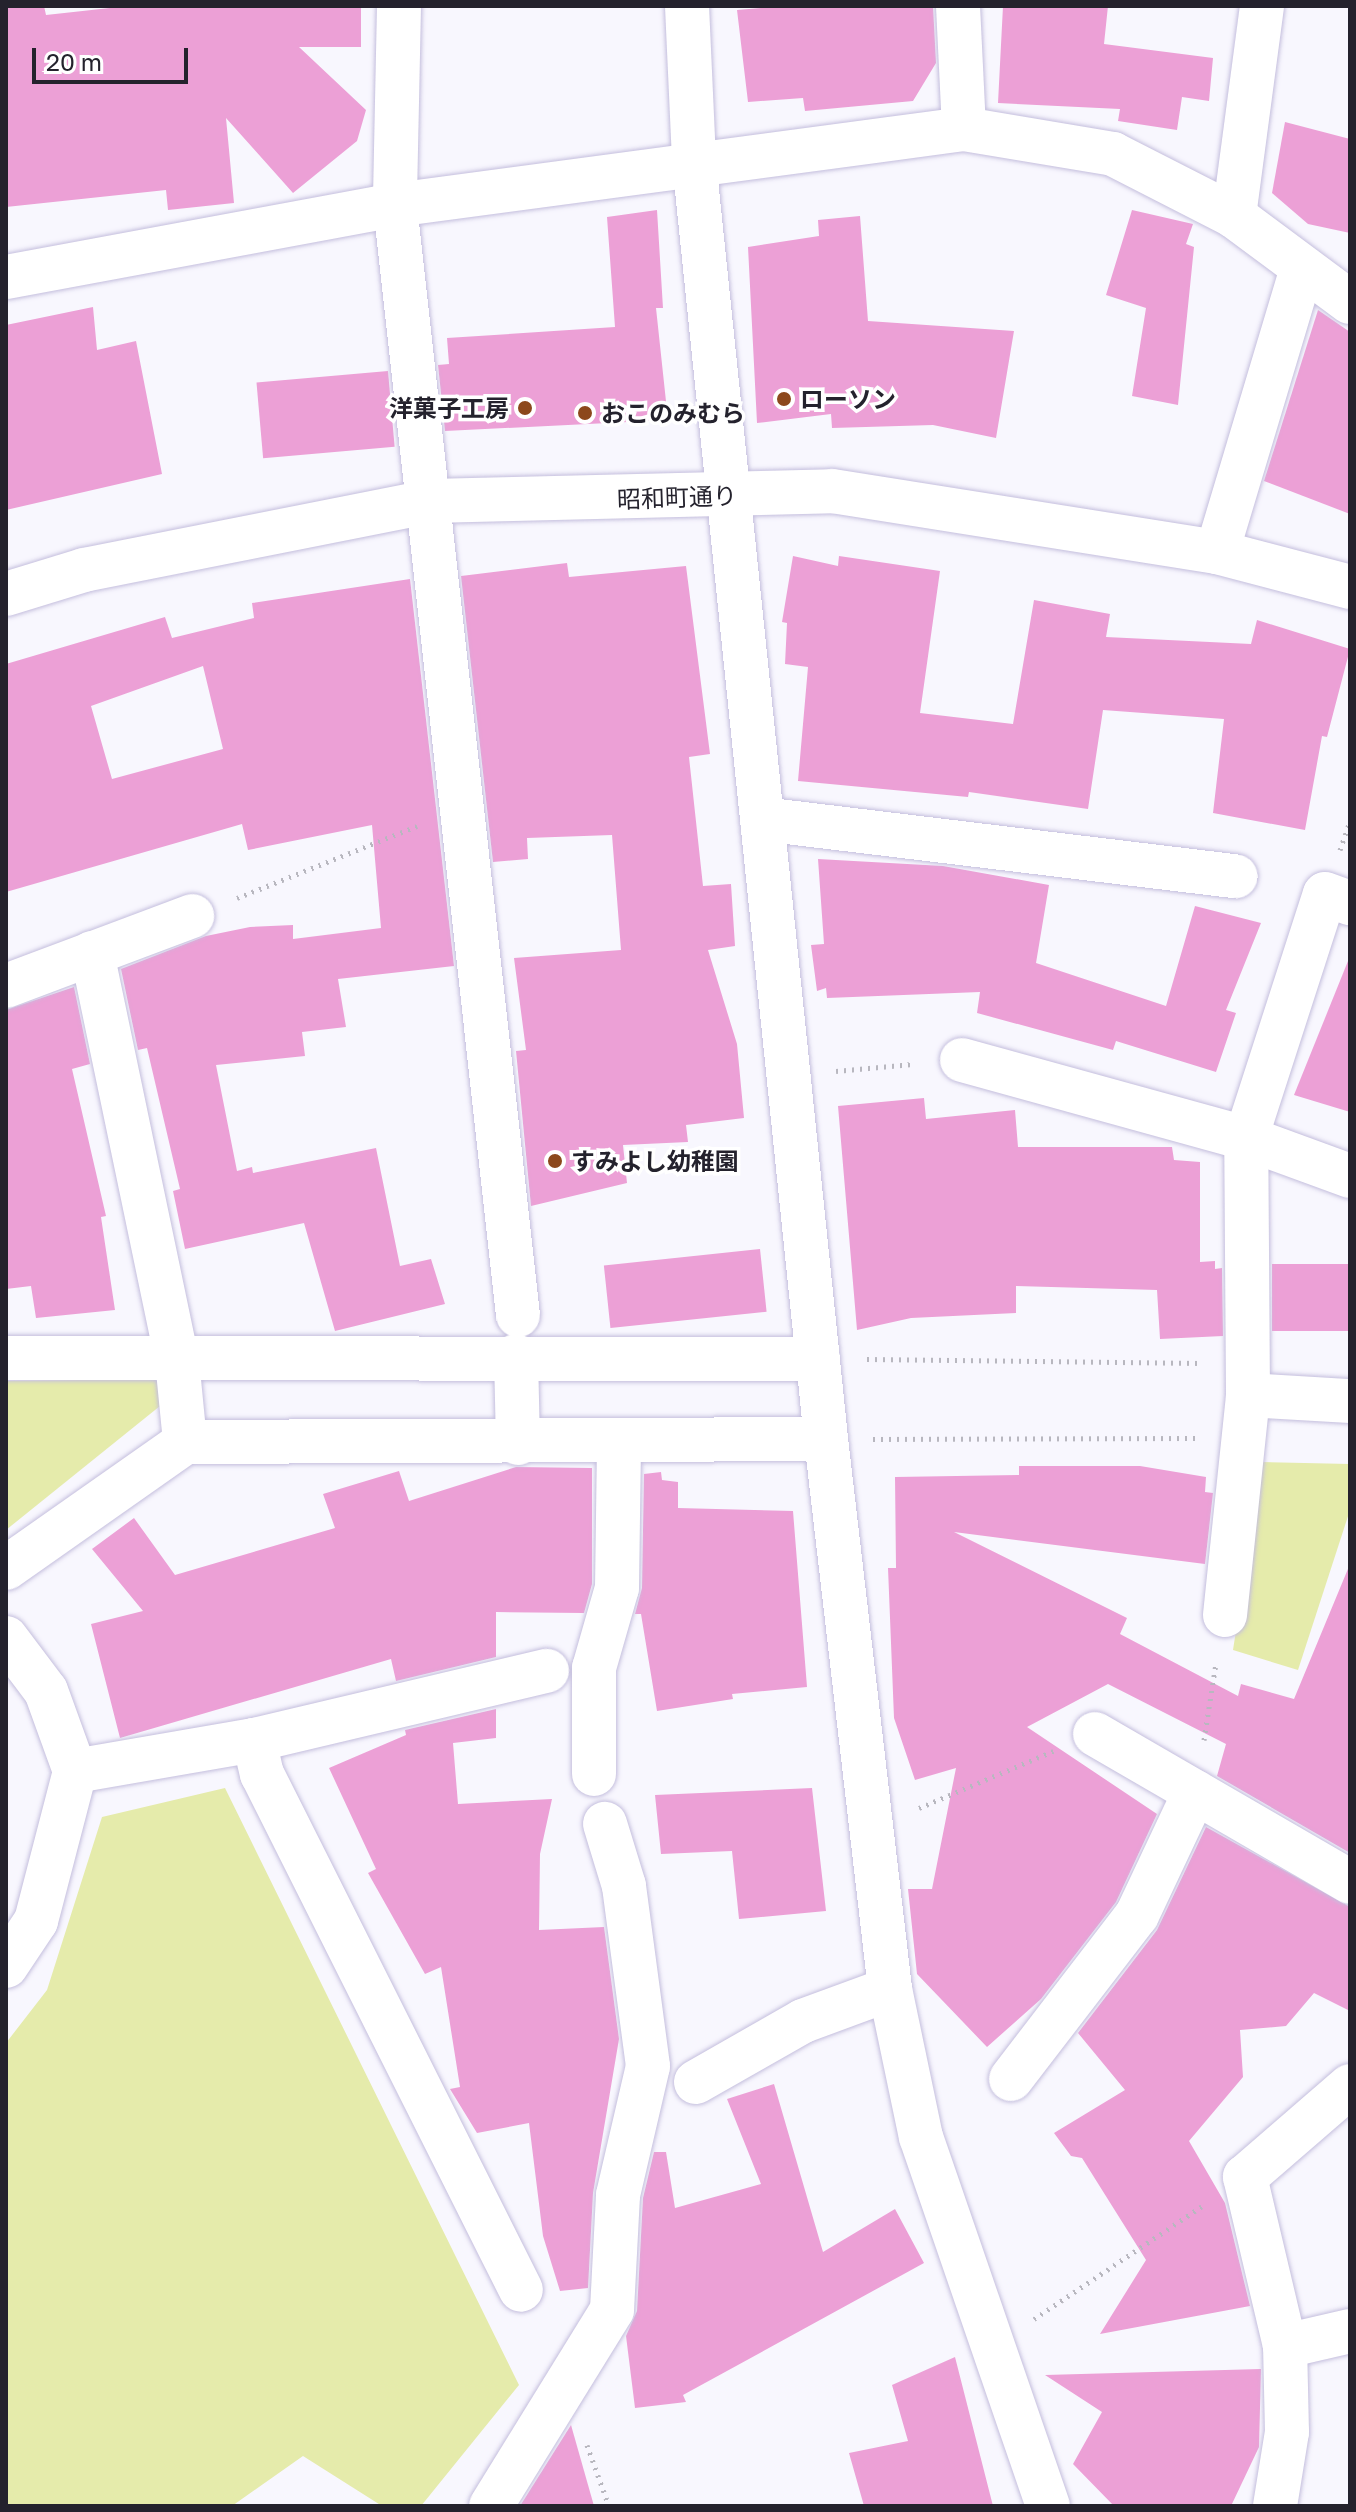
<!DOCTYPE html>
<meta charset="utf-8">
<style>
body{margin:0}
#map{position:relative;width:1356px;height:2512px;overflow:hidden;background:#f8f7fe;font-family:"Golos Text","Noto Sans JP",sans-serif}
div>[style]{position:absolute}
.green>*{inset:0;background:#e5ebab}
.building>*{inset:0;background:#eca0d6;transform-origin:0 0}
.path>*{height:5px;margin-top:-2.5px;transform-origin:0;background:repeating-linear-gradient(90deg,#b8b7bf 0 2px,transparent 0 8px)}
.roads{filter:drop-shadow(0 0 2px #c4bedd) drop-shadow(0 0 2px #c4bedd)}
.minor>*{height:44px;margin:-22px;padding:0 22px;transform-origin:22px;border-radius:22px;background:#fff}
.tertiary>*{height:44px;margin:-22px;padding:0 22px;transform-origin:22px;border-radius:22px;background:#fff}
.dots>*{width:22px;height:22px;translate:-50% -50%;box-sizing:border-box;border:4px solid #fff;border-radius:50%}
span{translate:-50% -50%;white-space:nowrap;text-align:center;line-height:1.15;-webkit-text-stroke:7px #fff;paint-order:stroke}
.poi-label{font-size:24px;color:#24222d;font-weight:700}
.left{translate:0 -50%;text-align:left}
.right{translate:-100% -50%;text-align:right}
.street-label{font-size:24px;color:#24222d}
.frame{position:absolute;inset:0;border:8px solid #24222d;pointer-events:none}
.scale{position:absolute;left:32px;top:48px;width:156px;height:36px;box-sizing:border-box;border:4px solid #24222d;border-top:0;padding-left:10px;font-size:24px;line-height:28px;white-space:nowrap;color:#24222d;-webkit-text-stroke:6px #fff;paint-order:stroke}
</style>
<div id="map">
<div class="green">
<i style="clip-path:polygon(157px 1379px,160px 1406px,6px 1530px,6px 1381px)"></i>
<i style="clip-path:polygon(1262px 1462px,1350px 1464px,1350px 1510px,1298px 1670px,1233px 1650px)"></i>
<i style="clip-path:polygon(225px 1788px,519px 2385px,421px 2506px,382px 2506px,303px 2456px,232px 2506px,6px 2506px,6px 2043px,47px 1990px,102px 1817px)"></i>
</div>
<div class="building">
<i style="clip-path:polygon(6px 6px,44px 6px,46px 15px,128px 6px,361px 6px,361px 47px,299px 47px,366px 110px,357px 141px,293px 193px,226px 118px,234px 203px,168px 210px,166px 190px,6px 207px)"></i>
<i style="clip-path:polygon(784px 6px,933px 6px,936px 63px,913px 101px,805px 111px,803px 98px,748px 102px,737px 10px)"></i>
<i style="clip-path:polygon(1003px 6px,1108px 6px,1104px 44px,1213px 58px,1209px 101px,1182px 97px,1177px 130px,1118px 121px,1120px 109px,998px 103px)"></i>
<i style="clip-path:polygon(1285px 122px,1350px 139px,1350px 233px,1308px 224px,1272px 193px)"></i>
<i style="clip-path:polygon(657px 210px,663px 308px,656px 308px,668px 420px,445px 431px,438px 365px,449px 364px,447px 338px,615px 327px,607px 217px)"></i>
<i style="clip-path:polygon(1132px 210px,1193px 224px,1186px 244px,1194px 247px,1178px 405px,1132px 396px,1146px 308px,1106px 295px)"></i>
<i style="clip-path:polygon(860px 216px,868px 321px,1014px 331px,996px 438px,933px 425px,832px 428px,831px 414px,757px 423px,748px 247px,819px 236px,818px 220px)"></i>
<i style="clip-path:polygon(93px 307px,97px 350px,136px 341px,162px 474px,6px 510px,6px 325px)"></i>
<i style="clip-path:polygon(1318px 310px,1350px 332px,1350px 514px,1264px 481px)"></i>
<i style="left:388px;top:371px;width:76px;height:132px;rotate:85deg"></i>
<i style="clip-path:polygon(793px 556px,838px 566px,839px 556px,940px 571px,920px 713px,1013px 724px,1034px 600px,1110px 614px,1106px 637px,1251px 644px,1257px 620px,1350px 649px,1327px 737px,1322px 736px,1305px 830px,1213px 813px,1224px 719px,1103px 710px,1088px 809px,969px 792px,968px 797px,798px 781px,808px 667px,785px 664px,787px 623px,782px 622px)"></i>
<i style="clip-path:polygon(567px 563px,569px 577px,686px 566px,710px 754px,689px 757px,703px 886px,731px 884px,735px 946px,708px 950px,737px 1044px,744px 1118px,686px 1125px,688px 1142px,623px 1145px,627px 1183px,531px 1206px,516px 1051px,526px 1050px,514px 958px,621px 950px,612px 835px,527px 838px,528px 859px,493px 862px,461px 576px)"></i>
<i style="clip-path:polygon(evenodd,410px 579px,454px 966px,338px 979px,346px 1027px,302px 1032px,305px 1056px,216px 1065px,237px 1171px,252px 1167px,253px 1173px,376px 1148px,400px 1266px,431px 1259px,445px 1304px,335px 1331px,304px 1223px,185px 1249px,173px 1191px,180px 1189px,147px 1048px,138px 1050px,121px 969px,206px 936px,250px 927px,293px 925px,293px 939px,381px 928px,372px 825px,248px 850px,242px 824px,6px 892px,6px 664px,165px 617px,172px 638px,254px 618px,252px 603px,410px 579px,203px 666px,223px 749px,112px 779px,91px 706px,203px 666px)"></i>
<i style="clip-path:polygon(818px 859px,943px 866px,1049px 885px,1036px 963px,1166px 1006px,1195px 906px,1261px 923px,1226px 1010px,1236px 1013px,1216px 1072px,1116px 1041px,1113px 1050px,977px 1013px,980px 992px,827px 998px,826px 988px,817px 991px,811px 945px,824px 944px)"></i>
<i style="clip-path:polygon(1348px 961px,1350px 961px,1350px 1112px,1294px 1095px)"></i>
<i style="clip-path:polygon(74px 987px,90px 1064px,72px 1069px,106px 1216px,101px 1217px,115px 1310px,36px 1318px,31px 1286px,6px 1289px,6px 1010px)"></i>
<i style="clip-path:polygon(924px 1098px,926px 1119px,1015px 1110px,1018px 1147px,1172px 1147px,1174px 1160px,1200px 1162px,1200px 1262px,1215px 1261px,1215px 1269px,1222px 1268px,1223px 1336px,1160px 1339px,1157px 1290px,1016px 1286px,1016px 1313px,911px 1318px,857px 1330px,838px 1106px)"></i>
<i style="left:760px;top:1249px;width:63px;height:157px;rotate:84deg"></i>
<i style="left:1350px;top:1264px;width:67px;height:78px;rotate:90deg"></i>
<i style="clip-path:polygon(1019px 1466px,1140px 1466px,1206px 1477px,1205px 1492px,1213px 1493px,1205px 1564px,954px 1532px,1127px 1618px,1120px 1634px,1238px 1696px,1241px 1684px,1294px 1699px,1350px 1564px,1350px 1853px,1217px 1776px,1226px 1744px,1108px 1684px,1027px 1727px,1157px 1814px,1116px 1902px,1041px 1999px,987px 2047px,917px 1974px,908px 1889px,932px 1889px,956px 1768px,915px 1780px,894px 1718px,888px 1568px,896px 1568px,895px 1477px,1019px 1475px)"></i>
<i style="clip-path:polygon(516px 1467px,592px 1468px,592px 1584px,584px 1613px,496px 1612px,496px 1657px,396px 1681px,391px 1659px,120px 1738px,91px 1624px,143px 1611px,92px 1549px,134px 1518px,175px 1575px,335px 1528px,323px 1494px,399px 1471px,409px 1501px)"></i>
<i style="clip-path:polygon(661px 1472px,662px 1480px,678px 1482px,678px 1508px,793px 1511px,807px 1687px,732px 1694px,733px 1699px,657px 1711px,641px 1614px,635px 1614px,642px 1588px,644px 1474px)"></i>
<i style="clip-path:polygon(496px 1709px,496px 1738px,453px 1743px,458px 1804px,552px 1799px,540px 1854px,539px 1930px,604px 1927px,619px 2039px,593px 2193px,588px 2288px,560px 2291px,543px 2236px,529px 2123px,477px 2133px,450px 2089px,460px 2087px,441px 1967px,425px 1974px,368px 1873px,376px 1869px,329px 1768px,406px 1735px,405px 1730px)"></i>
<i style="clip-path:polygon(812px 1788px,826px 1911px,739px 1919px,732px 1851px,661px 1854px,655px 1795px)"></i>
<i style="clip-path:polygon(1206px 1827px,1350px 1907px,1350px 2011px,1314px 1993px,1286px 2026px,1240px 2030px,1243px 2077px,1189px 2141px,1225px 2203px,1250px 2306px,1100px 2334px,1146px 2260px,1082px 2158px,1071px 2156px,1054px 2133px,1125px 2090px,1078px 2033px,1157px 1930px)"></i>
<i style="clip-path:polygon(774px 2084px,823px 2252px,895px 2209px,924px 2263px,683px 2395px,686px 2402px,635px 2408px,626px 2336px,637px 2311px,643px 2198px,654px 2152px,666px 2152px,675px 2208px,761px 2184px,727px 2099px)"></i>
<i style="clip-path:polygon(955px 2357px,993px 2506px,864px 2506px,849px 2453px,908px 2441px,892px 2385px)"></i>
<i style="clip-path:polygon(1261px 2369px,1259px 2447px,1231px 2506px,1114px 2506px,1073px 2464px,1102px 2412px,1045px 2375px)"></i>
<i style="clip-path:polygon(571px 2425px,594px 2506px,520px 2506px)"></i>
</div>
<div class="path">
<i style="left:1340px;top:850px;width:31px;rotate:-71deg"></i>
<i style="left:237px;top:898px;width:194px;rotate:-21.8deg"></i>
<i style="left:836px;top:1071px;width:77px;rotate:-5.2deg"></i>
<i style="left:867px;top:1359px;width:334px;rotate:0.7deg"></i>
<i style="left:873px;top:1439px;width:322px;rotate:-0.2deg"></i>
<i style="left:1204px;top:1740px;width:78px;rotate:-81.1deg"></i>
<i style="left:919px;top:1808px;width:146px;rotate:-23deg"></i>
<i style="left:1034px;top:2319px;width:202px;rotate:-33.9deg"></i>
<i style="left:587px;top:2445px;width:65px;rotate:70.2deg"></i>
</div>
<div class="roads">
<div class="minor">
<i style="left:399px;top:6px;width:199px;rotate:91.2deg"></i>
<i style="left:395px;top:205px;width:1117px;rotate:83.68deg"></i>
<i style="left:687px;top:6px;width:155px;rotate:87.4deg"></i>
<i style="left:694px;top:161px;width:1285px;rotate:84.1deg"></i>
<i style="left:826px;top:1439px;width:554px;rotate:83.36deg"></i>
<i style="left:890px;top:1989px;width:151px;rotate:78.2deg"></i>
<i style="left:921px;top:2137px;width:390px;rotate:71deg"></i>
<i style="left:958px;top:6px;width:123px;rotate:87.2deg"></i>
<i style="left:1234px;top:216px;width:212px;rotate:-82.4deg"></i>
<i style="left:6px;top:277px;width:396px;rotate:-10.5deg"></i>
<i style="left:395px;top:205px;width:574px;rotate:-7.61deg"></i>
<i style="left:964px;top:129px;width:151px;rotate:9.5deg"></i>
<i style="left:1113px;top:154px;width:136px;rotate:27.1deg"></i>
<i style="left:1234px;top:216px;width:144px;rotate:36.6deg"></i>
<i style="left:1217px;top:552px;width:295px;rotate:-73.3deg"></i>
<i style="left:762px;top:819px;width:477px;rotate:6.9deg"></i>
<i style="left:92px;top:953px;width:416px;rotate:78.2deg"></i>
<i style="left:177px;top:1360px;width:82px;rotate:84.4deg"></i>
<i style="left:185px;top:1442px;width:641px;rotate:-0.27deg"></i>
<i style="left:6px;top:986px;width:199px;rotate:-20.6deg"></i>
<i style="left:962px;top:1060px;width:295px;rotate:15.4deg"></i>
<i style="left:1246px;top:1138px;width:111px;rotate:20.1deg"></i>
<i style="left:516px;top:1356px;width:87px;rotate:88.7deg"></i>
<i style="left:6px;top:1358px;width:812px;rotate:0.07deg"></i>
<i style="left:1248px;top:1395px;width:102px;rotate:3.4deg"></i>
<i style="left:1225px;top:1615px;width:221px;rotate:-84deg"></i>
<i style="left:1248px;top:1395px;width:257px;rotate:-90.4deg"></i>
<i style="left:1246px;top:1138px;width:256px;rotate:-72.1deg"></i>
<i style="left:1325px;top:894px;width:27px;rotate:20deg"></i>
<i style="left:6px;top:1638px;width:66px;rotate:53deg"></i>
<i style="left:46px;top:1691px;width:85px;rotate:70.1deg"></i>
<i style="left:1095px;top:1734px;width:295px;rotate:30.1deg"></i>
<i style="left:254px;top:1740px;width:35px;rotate:77deg"></i>
<i style="left:262px;top:1774px;width:577px;rotate:63.35deg"></i>
<i style="left:594px;top:1774px;width:106px;rotate:-90deg"></i>
<i style="left:594px;top:1668px;width:83px;rotate:-74deg"></i>
<i style="left:617px;top:1588px;width:143px;rotate:-89.2deg"></i>
<i style="left:6px;top:1966px;width:54px;rotate:-56.3deg"></i>
<i style="left:36px;top:1921px;width:155px;rotate:-75.4deg"></i>
<i style="left:75px;top:1771px;width:182px;rotate:-9.8deg"></i>
<i style="left:254px;top:1740px;width:301px;rotate:-13.3deg"></i>
<i style="left:1011px;top:2079px;width:207px;rotate:-52.5deg"></i>
<i style="left:1137px;top:1915px;width:136px;rotate:-64.8deg"></i>
<i style="left:696px;top:2082px;width:123px;rotate:-29.7deg"></i>
<i style="left:803px;top:2021px;width:93px;rotate:-20.2deg"></i>
<i style="left:1285px;top:2346px;width:67px;rotate:-13deg"></i>
<i style="left:491px;top:2506px;width:230px;rotate:-58.3deg"></i>
<i style="left:612px;top:2310px;width:115px;rotate:-87deg"></i>
<i style="left:618px;top:2195px;width:132px;rotate:-76.9deg"></i>
<i style="left:648px;top:2066px;width:182px;rotate:-97.6deg"></i>
<i style="left:624px;top:1886px;width:65px;rotate:-107deg"></i>
<i style="left:1275px;top:2506px;width:75px;rotate:-80.8deg"></i>
<i style="left:1287px;top:2432px;width:86px;rotate:-91.3deg"></i>
<i style="left:1285px;top:2346px;width:174px;rotate:-103.3deg"></i>
<i style="left:1245px;top:2177px;width:139px;rotate:-40.9deg"></i>
</div>
<div class="tertiary">
<i style="left:6px;top:594px;width:82px;rotate:-17.1deg"></i>
<i style="left:84px;top:570px;width:355px;rotate:-11.2deg"></i>
<i style="left:432px;top:501px;width:400px;rotate:-1.4deg"></i>
<i style="left:832px;top:491px;width:390px;rotate:9deg"></i>
<i style="left:1217px;top:552px;width:138px;rotate:14.7deg"></i>
<i style="left:6px;top:1568px;width:219px;rotate:-35.1deg"></i>
</div>
</div>
<div class="dots">
<i style="left:784px;top:399px;background:#8c481c"></i>
<i style="left:525px;top:408px;background:#8c481c"></i>
<i style="left:585px;top:413px;background:#8c481c"></i>
<i style="left:555px;top:1161px;background:#8c481c"></i>
</div>
<div class="poi-label">
<span class="left" style="left:800px;top:399px">ローソン</span>
<span class="right" style="left:509px;top:408px">洋菓子工房</span>
<span class="left" style="left:601px;top:413px">おこのみむら</span>
<span class="left" style="left:571px;top:1161px">すみよし幼稚園</span>
</div>
<div class="street-label">
<span style="left:677px;top:497px;rotate:-2deg">昭和町通り</span>
</div>
<div class="frame"></div>
<div class="scale">20 m</div>
</div>
